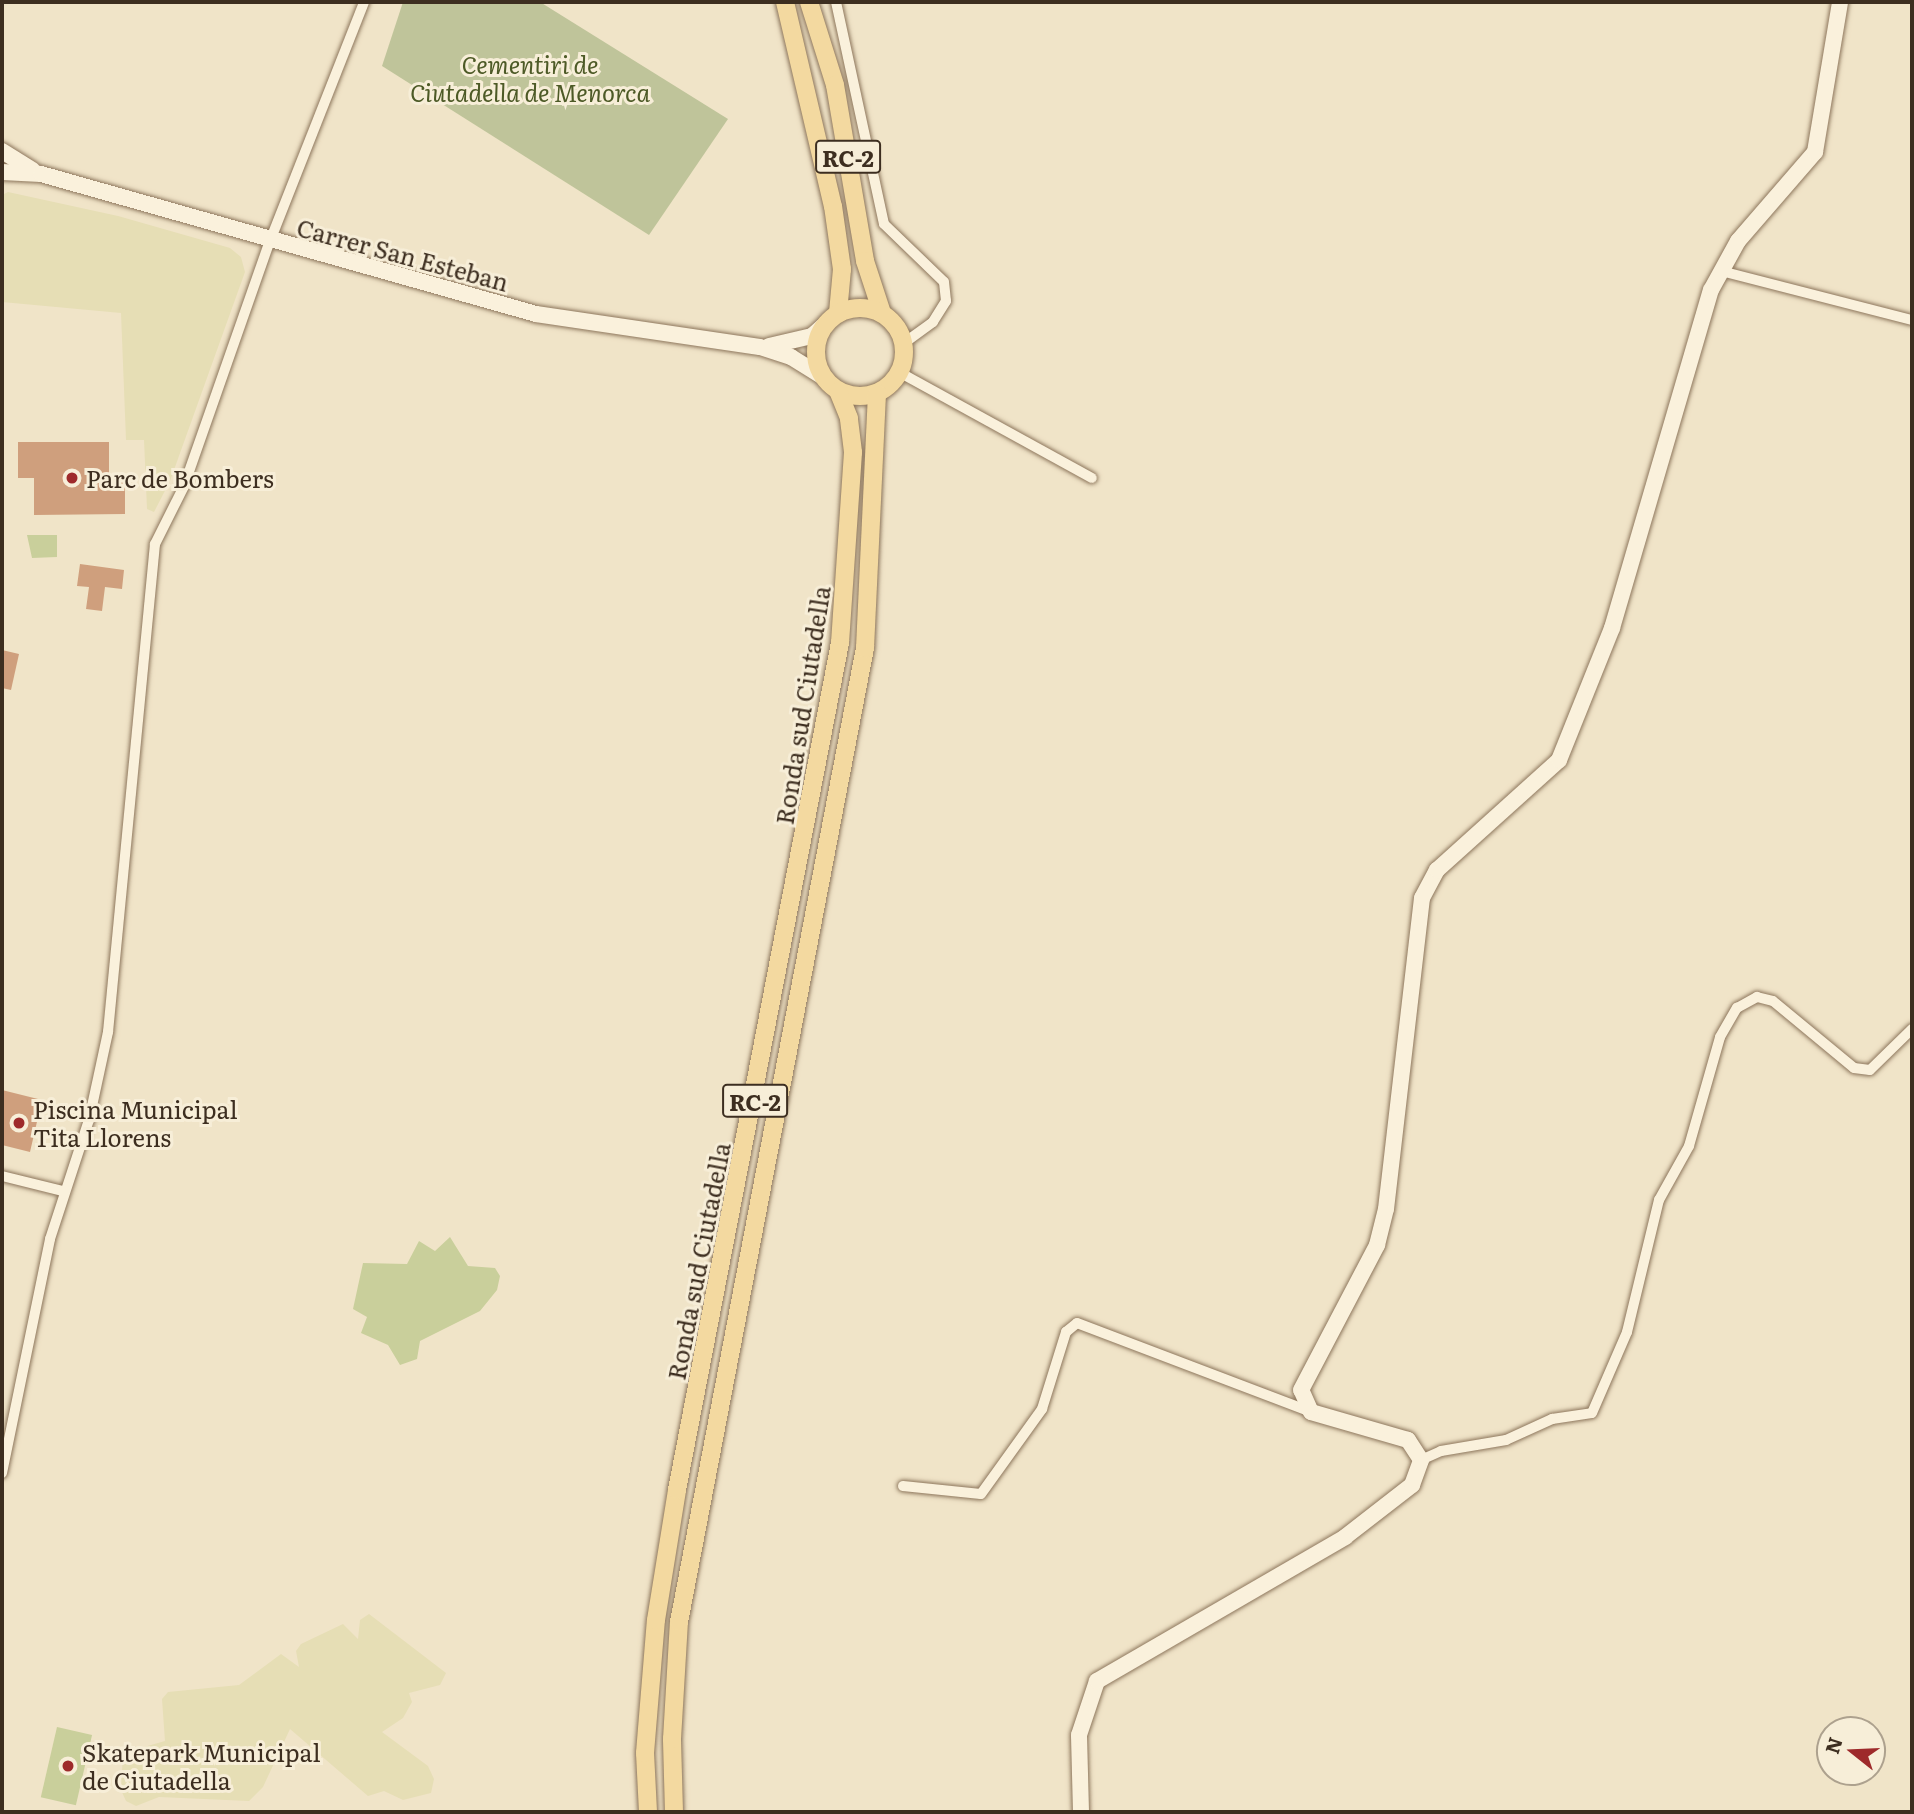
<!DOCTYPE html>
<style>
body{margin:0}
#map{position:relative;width:1914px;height:1814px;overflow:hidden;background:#f0e4c8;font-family:Literata,serif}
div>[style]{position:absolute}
.farmland>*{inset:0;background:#e6deb5}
.green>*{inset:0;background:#c9cf9b;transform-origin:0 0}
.cemetery>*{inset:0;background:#bfc49a}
.building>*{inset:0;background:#cf9f7d}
.roads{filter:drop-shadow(0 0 2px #8d765c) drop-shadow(0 0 2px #8d765c)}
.street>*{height:10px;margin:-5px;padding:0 5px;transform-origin:5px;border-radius:5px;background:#faf1dc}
.secondary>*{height:16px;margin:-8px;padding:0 8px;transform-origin:8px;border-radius:8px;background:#faf1dc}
.primary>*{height:18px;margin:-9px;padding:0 9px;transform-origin:9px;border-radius:9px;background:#f3d9a0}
.primary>.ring{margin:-9px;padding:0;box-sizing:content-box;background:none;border:18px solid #f3d9a0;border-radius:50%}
.dots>*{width:19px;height:19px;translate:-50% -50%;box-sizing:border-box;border:4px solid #f7eed8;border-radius:50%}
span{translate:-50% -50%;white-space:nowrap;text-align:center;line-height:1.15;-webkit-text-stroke:6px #f7eed8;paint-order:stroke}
.shield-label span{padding:2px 5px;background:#f7eed8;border:2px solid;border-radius:5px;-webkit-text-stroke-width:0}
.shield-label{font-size:23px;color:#3d2e20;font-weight:700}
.park-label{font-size:24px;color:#4d5a26;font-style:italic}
.street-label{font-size:24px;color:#3d2e20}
.poi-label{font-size:24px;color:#3d2e20}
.left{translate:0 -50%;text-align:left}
.frame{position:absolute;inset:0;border:4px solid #3d2e20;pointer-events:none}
.north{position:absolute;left:1816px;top:1716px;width:70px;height:70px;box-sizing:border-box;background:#f7eed8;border:2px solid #ada18e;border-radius:50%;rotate:288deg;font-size:19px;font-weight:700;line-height:28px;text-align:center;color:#3d2e20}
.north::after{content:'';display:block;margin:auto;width:24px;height:32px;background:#9e2a2b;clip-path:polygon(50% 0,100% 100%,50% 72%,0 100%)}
</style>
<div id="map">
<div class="farmland">
<i style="clip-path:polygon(8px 192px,118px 216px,230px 248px,241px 257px,245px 272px,170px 481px,154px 512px,147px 509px,144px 440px,126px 440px,121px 313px,2px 302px,2px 195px)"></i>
<i style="clip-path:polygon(369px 1614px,446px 1673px,440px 1685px,409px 1693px,412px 1702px,403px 1718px,382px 1732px,428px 1766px,434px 1779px,431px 1793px,403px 1800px,384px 1791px,368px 1796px,290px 1729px,263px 1787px,249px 1801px,159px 1797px,136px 1806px,126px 1801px,121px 1790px,123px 1753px,165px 1741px,162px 1699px,168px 1692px,239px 1685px,281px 1654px,299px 1667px,296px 1651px,301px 1644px,343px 1624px,358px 1639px,360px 1620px)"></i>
</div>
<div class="green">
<i style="clip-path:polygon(27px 535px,57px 535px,57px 557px,32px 558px)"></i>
<i style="clip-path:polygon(450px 1237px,468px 1266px,495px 1268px,500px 1276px,497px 1290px,480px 1311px,420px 1341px,417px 1359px,400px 1365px,388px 1345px,361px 1333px,367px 1317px,353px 1309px,363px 1263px,407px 1264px,419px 1241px,435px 1251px)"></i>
<i style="left:57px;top:1727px;width:36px;height:72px;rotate:13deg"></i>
</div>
<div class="cemetery">
<i style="clip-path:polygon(403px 2px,540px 2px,728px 119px,649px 235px,382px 66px)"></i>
</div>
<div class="building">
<i style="clip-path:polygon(18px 442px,109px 442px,109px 478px,125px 478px,125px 514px,34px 515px,34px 478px,18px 478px)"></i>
<i style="clip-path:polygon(80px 564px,124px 570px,122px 589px,105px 587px,102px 611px,86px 609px,89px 587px,77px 586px)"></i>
<i style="clip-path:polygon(2px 650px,19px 654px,11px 690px,2px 688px)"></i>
<i style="clip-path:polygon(2px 1090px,42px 1100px,30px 1152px,2px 1145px)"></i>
</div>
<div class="roads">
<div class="street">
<i style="left:836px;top:2px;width:227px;rotate:77.8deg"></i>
<i style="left:884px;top:224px;width:83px;rotate:44deg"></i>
<i style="left:944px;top:282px;width:19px;rotate:84deg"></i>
<i style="left:946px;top:301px;width:25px;rotate:122deg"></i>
<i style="left:933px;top:322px;width:36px;rotate:144deg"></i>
<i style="left:1721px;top:271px;width:197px;rotate:14.4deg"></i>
<i style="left:899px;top:372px;width:220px;rotate:28.8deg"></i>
<i style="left:2px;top:1176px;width:63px;rotate:13.8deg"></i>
<i style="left:1421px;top:1460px;width:22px;rotate:-24deg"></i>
<i style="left:1441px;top:1451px;width:66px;rotate:-9.6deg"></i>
<i style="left:1506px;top:1440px;width:51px;rotate:-24.5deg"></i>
<i style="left:1552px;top:1419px;width:40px;rotate:-8.5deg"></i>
<i style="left:1592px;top:1413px;width:88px;rotate:-66.6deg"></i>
<i style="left:1627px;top:1332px;width:136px;rotate:-76.4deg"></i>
<i style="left:1659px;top:1200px;width:62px;rotate:-60.9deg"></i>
<i style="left:1689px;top:1146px;width:113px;rotate:-74.1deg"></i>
<i style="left:1720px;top:1037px;width:34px;rotate:-60deg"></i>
<i style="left:1737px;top:1008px;width:23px;rotate:-29deg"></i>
<i style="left:1757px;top:997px;width:16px;rotate:14deg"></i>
<i style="left:1773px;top:1001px;width:105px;rotate:39.6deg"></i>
<i style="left:1854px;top:1068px;width:16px;rotate:7deg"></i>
<i style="left:1870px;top:1070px;width:59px;rotate:-44.3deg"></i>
<i style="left:2px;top:1473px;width:239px;rotate:-78.4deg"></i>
<i style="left:50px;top:1239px;width:125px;rotate:-71.9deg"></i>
<i style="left:89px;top:1120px;width:90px;rotate:-77.8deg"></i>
<i style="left:108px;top:1032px;width:490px;rotate:-84.5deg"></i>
<i style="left:155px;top:544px;width:65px;rotate:-63.4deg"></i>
<i style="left:184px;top:486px;width:260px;rotate:-70.7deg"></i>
<i style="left:270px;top:241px;width:257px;rotate:-68.5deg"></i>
<i style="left:903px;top:1486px;width:78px;rotate:5.9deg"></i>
<i style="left:981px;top:1494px;width:105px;rotate:-54.3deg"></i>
<i style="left:1042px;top:1409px;width:81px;rotate:-72.7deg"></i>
<i style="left:1066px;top:1332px;width:14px;rotate:-39deg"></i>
<i style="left:1077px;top:1323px;width:250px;rotate:20.8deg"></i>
</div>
<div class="secondary">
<i style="left:2px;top:151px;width:36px;rotate:32deg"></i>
<i style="left:2px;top:172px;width:39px;rotate:3deg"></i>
<i style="left:41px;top:174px;width:514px;rotate:15.79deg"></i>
<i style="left:536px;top:314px;width:226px;rotate:8.4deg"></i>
<i style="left:760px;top:347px;width:33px;rotate:18deg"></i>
<i style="left:791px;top:357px;width:36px;rotate:32deg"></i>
<i style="left:769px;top:346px;width:44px;rotate:-13.1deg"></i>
<i style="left:812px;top:336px;width:15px;rotate:-42deg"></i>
<i style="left:1081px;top:1812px;width:77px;rotate:-91.5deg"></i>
<i style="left:1079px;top:1735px;width:57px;rotate:-71.6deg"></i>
<i style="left:1097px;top:1681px;width:287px;rotate:-30.1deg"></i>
<i style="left:1345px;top:1537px;width:85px;rotate:-37.8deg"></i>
<i style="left:1412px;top:1485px;width:27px;rotate:-70deg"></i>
<i style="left:1421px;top:1460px;width:24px;rotate:-123deg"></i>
<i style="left:1408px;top:1440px;width:101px;rotate:-163.9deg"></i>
<i style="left:1311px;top:1412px;width:24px;rotate:-114deg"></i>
<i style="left:1301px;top:1390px;width:164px;rotate:-62.3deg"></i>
<i style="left:1377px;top:1245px;width:37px;rotate:-76deg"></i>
<i style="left:1386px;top:1209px;width:313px;rotate:-83.4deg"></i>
<i style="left:1422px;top:898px;width:32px;rotate:-62deg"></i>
<i style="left:1437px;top:870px;width:164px;rotate:-42deg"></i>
<i style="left:1559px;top:760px;width:142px;rotate:-68.1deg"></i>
<i style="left:1612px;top:628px;width:352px;rotate:-73.7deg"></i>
<i style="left:1711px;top:290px;width:56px;rotate:-61.1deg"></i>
<i style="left:1738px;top:241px;width:118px;rotate:-49.1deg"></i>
<i style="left:1815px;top:152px;width:152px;rotate:-80.5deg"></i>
</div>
<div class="primary">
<i style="left:785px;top:2px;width:210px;rotate:76.8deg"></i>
<i style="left:833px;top:206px;width:64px;rotate:81.9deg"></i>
<i style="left:842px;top:269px;width:44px;rotate:95.2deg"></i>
<i style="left:809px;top:2px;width:87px;rotate:72.6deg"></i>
<i style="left:835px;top:85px;width:179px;rotate:80.3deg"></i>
<i style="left:865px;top:261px;width:55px;rotate:71.9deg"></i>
<i class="ring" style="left:816px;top:308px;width:70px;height:70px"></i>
<i style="left:648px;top:1812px;width:59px;rotate:-92.9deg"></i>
<i style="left:645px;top:1753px;width:133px;rotate:-85.3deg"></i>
<i style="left:656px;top:1620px;width:132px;rotate:-80.8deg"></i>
<i style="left:677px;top:1490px;width:863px;rotate:-79.11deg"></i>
<i style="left:840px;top:643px;width:191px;rotate:-86.1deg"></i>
<i style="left:853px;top:452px;width:34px;rotate:-97deg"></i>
<i style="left:849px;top:418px;width:29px;rotate:-112deg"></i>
<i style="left:674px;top:1812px;width:73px;rotate:-91.6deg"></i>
<i style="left:672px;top:1739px;width:117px;rotate:-86.6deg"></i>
<i style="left:679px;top:1622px;width:992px;rotate:-79.19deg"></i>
<i style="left:865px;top:648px;width:255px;rotate:-87.3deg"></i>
</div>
</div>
<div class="dots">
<i style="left:72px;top:478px;background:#9e2a2b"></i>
<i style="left:19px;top:1123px;background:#9e2a2b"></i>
<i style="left:68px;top:1766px;background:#9e2a2b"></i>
</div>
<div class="shield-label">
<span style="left:848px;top:157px">RC-2</span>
<span style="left:755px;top:1101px">RC-2</span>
</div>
<div class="park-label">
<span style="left:530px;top:78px">Cementiri de<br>Ciutadella de Menorca</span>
</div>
<div class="street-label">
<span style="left:403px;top:254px;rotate:15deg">Carrer San Esteban</span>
<span style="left:802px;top:705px;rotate:-81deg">Ronda sud Ciutadella</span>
<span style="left:698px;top:1261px;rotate:-79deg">Ronda sud Ciutadella</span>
</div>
<div class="poi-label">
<span class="left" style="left:86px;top:478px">Parc de Bombers</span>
<span class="left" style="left:33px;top:1123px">Piscina Municipal<br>Tita Llorens</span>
<span class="left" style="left:82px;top:1766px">Skatepark Municipal<br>de Ciutadella</span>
</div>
<div class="frame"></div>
<div class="north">N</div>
</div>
